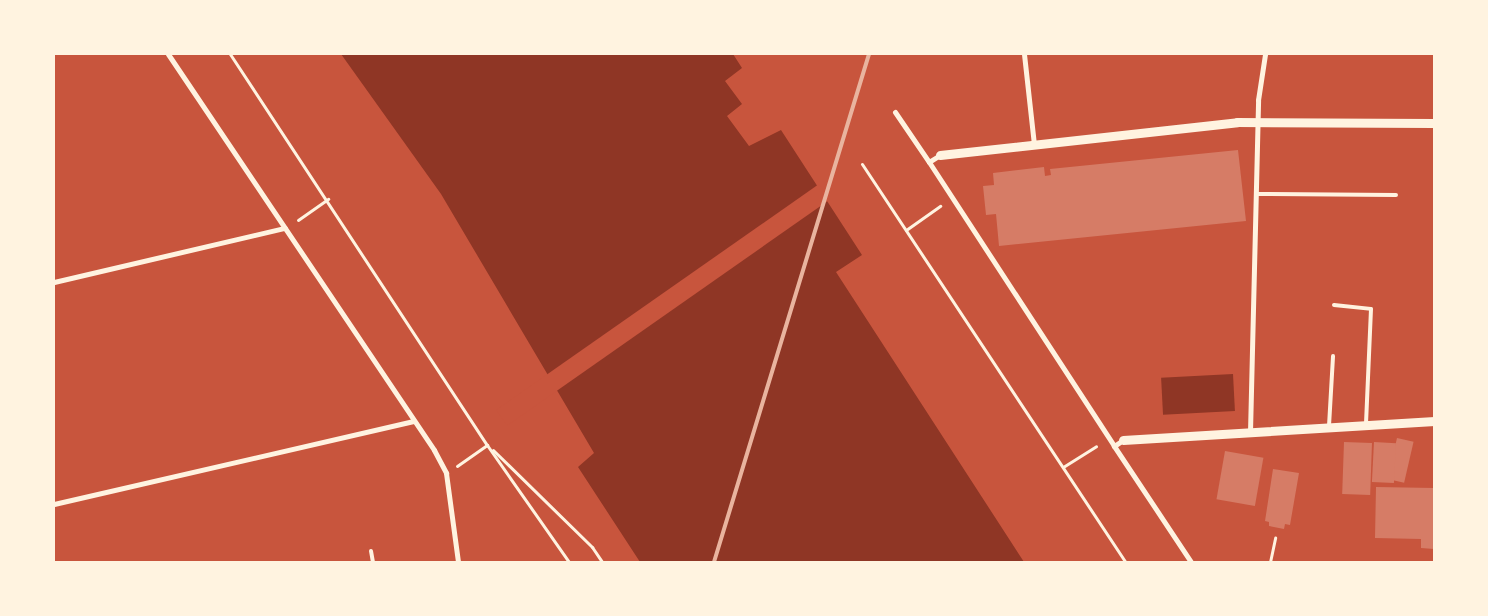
<!DOCTYPE html>
<style>
body{margin:0}
#map{position:relative;width:1488px;height:616px;overflow:hidden;background:#c8553d;font-family:"Work Sans",sans-serif}
div>[style]{position:absolute}
.water>*{inset:0;background:#8f3625;transform-origin:0 0}
.pier>*{inset:0;background:#c8553d;transform-origin:0 0}
.building>*{inset:0;background:#d67c66;transform-origin:0 0}
.path>*{height:3px;margin:-1.5px;padding:0 1.5px;transform-origin:1.5px;border-radius:1.5px;background:#fff3e0}
.service>*{height:4px;margin:-2px;padding:0 2px;transform-origin:2px;border-radius:2px;background:#fff3e0}
.minor>*{height:5px;margin:-2.5px;padding:0 2.5px;transform-origin:2.5px;border-radius:2.5px;background:#fff3e0}
.tertiary>*{height:9px;margin:-4.5px;padding:0 4.5px;transform-origin:4.5px;border-radius:4.5px;background:#fff3e0}
.rail>*{height:4px;margin:-2px;padding:0 2px;transform-origin:2px;border-radius:2px;background:#e9b49f}
span{translate:-50% -50%;white-space:nowrap;text-align:center;line-height:1.15;-webkit-text-stroke:4px #fff3e0;paint-order:stroke}
.frame{position:absolute;inset:0;border:55px solid #fff3e0;pointer-events:none}
</style>
<div id="map">
<div class="water">
<i style="clip-path:polygon(341px 54px,733px 54px,742px 68px,725px 81px,742px 104px,727px 116px,749px 146px,781px 130px,862px 255px,836px 272px,1024px 562px,640px 562px,578px 467px,594px 453px,441px 194px)"></i>
<i style="left:1233px;top:374px;width:37px;height:72px;rotate:87deg"></i>
</div>
<div class="pier">
<i style="left:819px;top:184px;width:19px;height:394px;rotate:55deg"></i>
</div>
<div class="building">
<i style="clip-path:polygon(1238px 150px,1246px 221px,999px 246px,996px 214px,986px 215px,983px 186px,994px 185px,993px 173px,1044px 167px,1045px 176px,1051px 175px,1050px 169px)"></i>
<i style="left:1397px;top:438px;width:17px;height:42px;rotate:13deg"></i>
<i style="left:1344px;top:442px;width:28px;height:52px;rotate:2deg"></i>
<i style="left:1374px;top:442px;width:22px;height:40px;rotate:3deg"></i>
<i style="left:1225px;top:451px;width:39px;height:49px;rotate:10deg"></i>
<i style="clip-path:polygon(1273px 469px,1299px 473px,1290px 525px,1285px 524px,1284px 529px,1269px 526px,1269px 522px,1265px 521px)"></i>
<i style="clip-path:polygon(1376px 487px,1434px 488px,1434px 549px,1421px 548px,1421px 539px,1375px 538px)"></i>
</div>
<div class="path">
<i style="left:230px;top:54px;width:468px;rotate:56.7deg"></i>
<i style="left:487px;top:445px;width:143px;rotate:55deg"></i>
<i style="left:862px;top:164px;width:477px;rotate:56.5deg"></i>
<i style="left:298px;top:220px;width:37px;rotate:-35deg"></i>
<i style="left:906px;top:230px;width:42px;rotate:-35.2deg"></i>
<i style="left:493px;top:450px;width:139px;rotate:44.4deg"></i>
<i style="left:592px;top:547px;width:18px;rotate:56deg"></i>
<i style="left:457px;top:466px;width:37px;rotate:-35deg"></i>
<i style="left:1063px;top:467px;width:39px;rotate:-32deg"></i>
<i style="left:1270px;top:562px;width:25px;rotate:-78deg"></i>
</div>
<div class="service">
<i style="left:1257px;top:194px;width:139px;rotate:0.4deg"></i>
<i style="left:1334px;top:305px;width:37px;rotate:6deg"></i>
<i style="left:1371px;top:309px;width:115px;rotate:92.5deg"></i>
<i style="left:1329px;top:426px;width:70px;rotate:-86.7deg"></i>
<i style="left:371px;top:551px;width:11px;rotate:80deg"></i>
</div>
<div class="minor">
<i style="left:168px;top:54px;width:477px;rotate:56.1deg"></i>
<i style="left:434px;top:450px;width:26px;rotate:62deg"></i>
<i style="left:446px;top:473px;width:90px;rotate:82.3deg"></i>
<i style="left:1024px;top:54px;width:91px;rotate:83.7deg"></i>
<i style="left:895px;top:112px;width:60px;rotate:55.8deg"></i>
<i style="left:940px;top:155px;width:13px;rotate:148deg"></i>
<i style="left:929px;top:162px;width:339px;rotate:56.9deg"></i>
<i style="left:54px;top:282px;width:237px;rotate:-13.2deg"></i>
<i style="left:1250px;top:432px;width:332px;rotate:-88.6deg"></i>
<i style="left:1258px;top:100px;width:47px;rotate:-81.3deg"></i>
<i style="left:1123px;top:440px;width:11px;rotate:146deg"></i>
<i style="left:1114px;top:446px;width:139px;rotate:56.4deg"></i>
<i style="left:54px;top:504px;width:369px;rotate:-13deg"></i>
</div>
<div class="tertiary">
<i style="left:940px;top:155px;width:299px;rotate:-6.3deg"></i>
<i style="left:1237px;top:122px;width:197px;rotate:0.3deg"></i>
<i style="left:1123px;top:440px;width:312px;rotate:-3.5deg"></i>
</div>
<div class="rail">
<i style="left:714px;top:562px;width:531px;rotate:-73.03deg"></i>
</div>
<div class="frame"></div>
</div>
